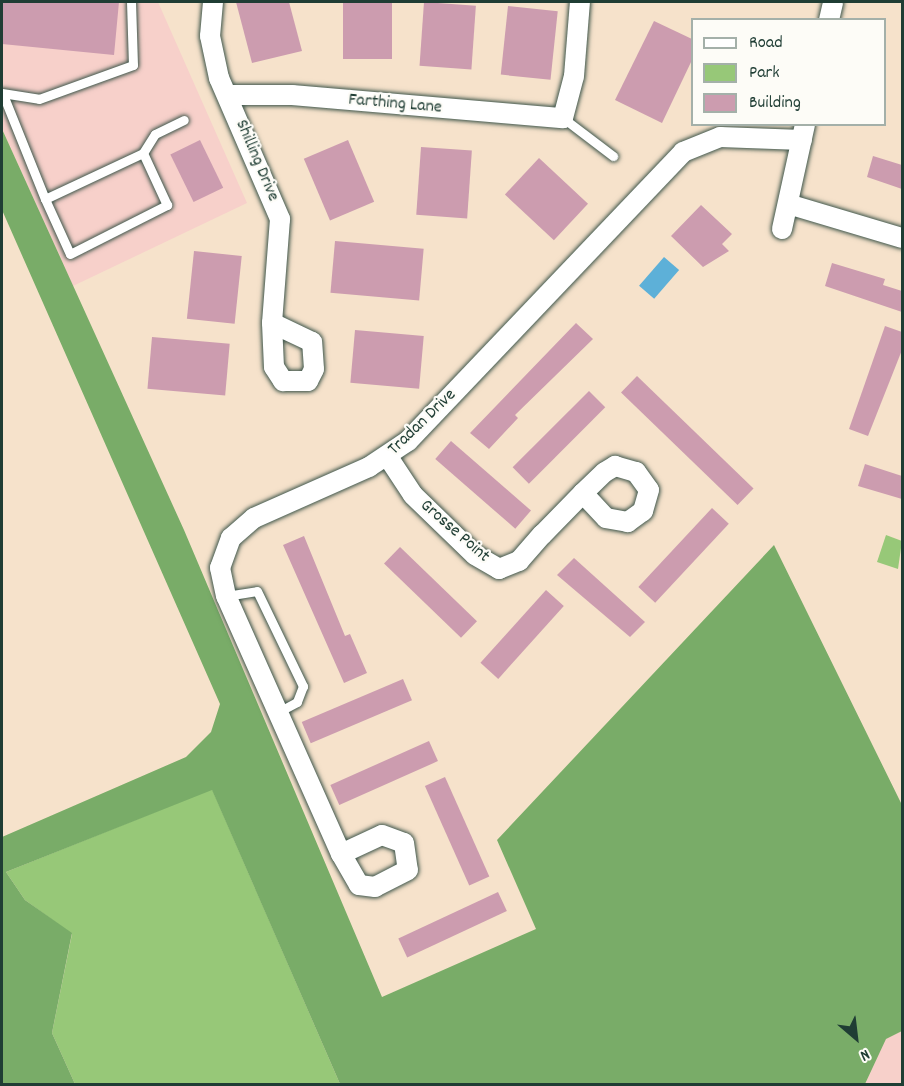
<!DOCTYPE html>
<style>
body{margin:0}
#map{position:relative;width:904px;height:1086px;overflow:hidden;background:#f6e2cb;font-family:Dekko,sans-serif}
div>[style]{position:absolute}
.built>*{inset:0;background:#f7d0ca}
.green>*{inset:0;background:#97c878}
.forest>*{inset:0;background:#79ac68}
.water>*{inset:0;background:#5db0d8;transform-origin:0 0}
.building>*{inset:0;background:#cc9caf;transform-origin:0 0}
.roads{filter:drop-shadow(0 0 2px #3f564b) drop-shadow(0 0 2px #3f564b)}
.lane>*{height:9px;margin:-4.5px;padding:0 4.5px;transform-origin:4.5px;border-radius:4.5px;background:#fff}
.street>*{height:20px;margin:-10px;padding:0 10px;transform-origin:10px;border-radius:10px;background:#fff}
span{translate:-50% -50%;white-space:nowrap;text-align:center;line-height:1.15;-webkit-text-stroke:4.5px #fdfcf7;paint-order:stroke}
.street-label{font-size:18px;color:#1f3d34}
.frame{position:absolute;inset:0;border:3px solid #1f3d34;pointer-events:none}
.legend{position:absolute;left:691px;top:18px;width:195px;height:108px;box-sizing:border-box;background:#fdfcf7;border:2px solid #a4b0a9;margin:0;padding:8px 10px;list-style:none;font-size:18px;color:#1f3d34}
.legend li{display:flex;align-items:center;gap:12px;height:30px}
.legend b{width:30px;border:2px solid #a4b0a9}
.north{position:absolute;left:826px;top:1008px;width:60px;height:60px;-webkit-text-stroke:4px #fdfcf7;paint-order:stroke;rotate:152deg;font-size:16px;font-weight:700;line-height:24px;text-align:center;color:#1f3d34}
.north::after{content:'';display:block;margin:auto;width:21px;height:27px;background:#1f3d34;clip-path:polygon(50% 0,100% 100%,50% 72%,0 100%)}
</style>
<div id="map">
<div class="built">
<i style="clip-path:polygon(2px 2px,158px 2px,247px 203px,73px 286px,2px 129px)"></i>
<i style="clip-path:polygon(902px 1031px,902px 1084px,865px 1084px,886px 1038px)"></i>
</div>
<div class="green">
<i style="clip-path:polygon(886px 535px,902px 541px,898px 569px,877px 562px)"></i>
<i style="clip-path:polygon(212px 789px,340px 1084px,75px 1084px,52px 1033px,72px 934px,25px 900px,6px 872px)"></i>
</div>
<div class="forest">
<i style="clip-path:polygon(2px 129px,184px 530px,382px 997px,536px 929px,497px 840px,774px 545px,902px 805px,902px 1031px,886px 1039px,865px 1084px,340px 1084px,212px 790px,6px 872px,25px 900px,72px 933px,52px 1033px,75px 1084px,2px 1084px,2px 837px,186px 757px,211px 732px,220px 704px,2px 210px)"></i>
</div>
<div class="water">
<i style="left:664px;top:257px;width:20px;height:38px;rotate:41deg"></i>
</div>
<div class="building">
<i style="clip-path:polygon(2px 2px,119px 2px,114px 55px,2px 44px)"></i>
<i style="clip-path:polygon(236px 2px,289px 2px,302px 51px,252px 63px)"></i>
<i style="left:343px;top:2px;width:49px;height:57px"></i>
<i style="left:424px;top:2px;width:52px;height:64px;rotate:4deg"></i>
<i style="left:508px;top:6px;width:50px;height:69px;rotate:6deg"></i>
<i style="clip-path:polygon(654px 21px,692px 39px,692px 60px,662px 123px,615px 100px)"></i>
<i style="left:200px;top:140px;width:53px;height:33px;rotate:64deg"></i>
<i style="left:348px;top:140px;width:67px;height:48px;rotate:67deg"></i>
<i style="left:421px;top:147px;width:51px;height:68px;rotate:4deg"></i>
<i style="clip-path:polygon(873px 156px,902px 165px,902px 189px,867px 177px)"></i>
<i style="left:539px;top:158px;width:67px;height:50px;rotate:43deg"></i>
<i style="clip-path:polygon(701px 205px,732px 234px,722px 244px,729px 251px,703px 267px,671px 236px)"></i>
<i style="left:335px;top:241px;width:89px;height:52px;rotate:5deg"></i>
<i style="left:194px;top:251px;width:48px;height:68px;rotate:6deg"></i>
<i style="clip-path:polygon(832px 263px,885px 279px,883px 285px,902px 291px,902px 312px,825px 286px)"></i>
<i style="clip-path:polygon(576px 323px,593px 339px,515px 415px,518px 418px,489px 449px,470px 433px)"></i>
<i style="clip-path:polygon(885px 326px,902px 332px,902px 350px,868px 436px,849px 429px)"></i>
<i style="left:355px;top:330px;width:69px;height:53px;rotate:5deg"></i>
<i style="left:152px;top:337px;width:78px;height:52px;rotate:5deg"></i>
<i style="left:637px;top:376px;width:162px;height:23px;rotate:44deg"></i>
<i style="left:589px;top:391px;width:23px;height:108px;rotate:45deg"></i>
<i style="left:451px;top:441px;width:106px;height:24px;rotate:41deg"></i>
<i style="clip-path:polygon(865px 464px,902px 476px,902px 499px,858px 486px)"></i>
<i style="left:712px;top:508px;width:23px;height:108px;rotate:43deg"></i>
<i style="clip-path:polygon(304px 536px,345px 636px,350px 634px,367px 673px,344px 683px,283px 545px)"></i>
<i style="left:400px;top:547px;width:107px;height:23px;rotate:44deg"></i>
<i style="clip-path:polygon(574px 558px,645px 622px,630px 637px,557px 575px)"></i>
<i style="left:546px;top:590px;width:24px;height:98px;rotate:42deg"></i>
<i style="left:403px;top:679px;width:23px;height:110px;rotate:67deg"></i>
<i style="left:429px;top:741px;width:22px;height:108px;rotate:66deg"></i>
<i style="left:445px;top:777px;width:109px;height:22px;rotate:66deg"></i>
<i style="left:498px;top:892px;width:21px;height:110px;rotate:65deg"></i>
</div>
<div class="roads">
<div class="lane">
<i style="left:2px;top:93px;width:37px;rotate:9deg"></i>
<i style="left:39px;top:99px;width:100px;rotate:-19.9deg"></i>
<i style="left:133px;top:65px;width:63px;rotate:-91.8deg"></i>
<i style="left:4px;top:97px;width:110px;rotate:68.1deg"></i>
<i style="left:45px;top:199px;width:60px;rotate:65.6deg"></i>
<i style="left:70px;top:254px;width:109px;rotate:-26.8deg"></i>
<i style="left:167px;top:205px;width:57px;rotate:-114.8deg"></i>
<i style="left:143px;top:153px;width:108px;rotate:154.9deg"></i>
<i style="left:563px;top:118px;width:63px;rotate:37.2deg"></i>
<i style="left:143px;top:153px;width:22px;rotate:-58deg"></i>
<i style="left:155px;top:134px;width:32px;rotate:-26deg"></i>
<i style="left:226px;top:596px;width:31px;rotate:-9deg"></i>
<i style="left:257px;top:591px;width:106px;rotate:64.2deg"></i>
<i style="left:303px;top:686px;width:17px;rotate:111deg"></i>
<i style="left:297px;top:702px;width:21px;rotate:152deg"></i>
</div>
<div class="street">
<i style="left:213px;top:2px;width:34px;rotate:95deg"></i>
<i style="left:210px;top:36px;width:43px;rotate:77.9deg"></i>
<i style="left:219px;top:78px;width:154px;rotate:66.6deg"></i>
<i style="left:280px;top:219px;width:104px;rotate:94.4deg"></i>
<i style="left:272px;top:323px;width:44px;rotate:87.4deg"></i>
<i style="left:274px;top:367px;width:17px;rotate:57deg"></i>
<i style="left:283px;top:381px;width:25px"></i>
<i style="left:308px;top:381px;width:13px;rotate:-63deg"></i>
<i style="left:314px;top:369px;width:27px;rotate:-94deg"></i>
<i style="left:312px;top:342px;width:44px;rotate:-154.6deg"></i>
<i style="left:829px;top:20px;width:18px;rotate:-77deg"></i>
<i style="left:228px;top:95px;width:64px"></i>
<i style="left:292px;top:95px;width:272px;rotate:4.9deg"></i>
<i style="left:563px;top:118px;width:43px;rotate:-75.3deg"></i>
<i style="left:574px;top:76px;width:74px;rotate:-85.4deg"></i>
<i style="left:788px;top:204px;width:119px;rotate:16.6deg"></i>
<i style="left:782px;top:229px;width:107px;rotate:-77.6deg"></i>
<i style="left:388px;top:457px;width:45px;rotate:56.7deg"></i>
<i style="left:413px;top:495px;width:86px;rotate:44.1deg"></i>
<i style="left:475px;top:555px;width:28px;rotate:30deg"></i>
<i style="left:499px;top:569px;width:22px;rotate:-22deg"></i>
<i style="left:519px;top:561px;width:35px;rotate:-49deg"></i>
<i style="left:542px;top:535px;width:59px;rotate:-45.7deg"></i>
<i style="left:583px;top:493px;width:30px;rotate:-44deg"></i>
<i style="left:605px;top:472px;width:12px;rotate:-31deg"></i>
<i style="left:615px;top:466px;width:22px;rotate:16deg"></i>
<i style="left:636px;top:472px;width:22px;rotate:54deg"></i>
<i style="left:649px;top:490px;width:22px;rotate:106deg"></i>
<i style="left:643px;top:511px;width:19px;rotate:144deg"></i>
<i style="left:628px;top:522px;width:22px;rotate:-170deg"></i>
<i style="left:606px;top:518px;width:34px;rotate:-133deg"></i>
<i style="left:382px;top:835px;width:23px;rotate:20deg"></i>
<i style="left:404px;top:843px;width:27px;rotate:82deg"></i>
<i style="left:408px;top:870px;width:37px;rotate:153deg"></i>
<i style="left:375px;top:887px;width:16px;rotate:-173deg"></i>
<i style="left:359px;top:885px;width:36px;rotate:-120deg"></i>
<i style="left:341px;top:854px;width:45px;rotate:-24.9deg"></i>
<i style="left:341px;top:854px;width:282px;rotate:-114deg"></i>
<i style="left:226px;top:596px;width:29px;rotate:-102deg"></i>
<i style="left:220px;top:568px;width:32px;rotate:-70deg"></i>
<i style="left:231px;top:538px;width:30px;rotate:-41deg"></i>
<i style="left:254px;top:518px;width:126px;rotate:-23.9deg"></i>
<i style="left:369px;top:467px;width:47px;rotate:-33.7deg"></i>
<i style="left:408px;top:441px;width:399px;rotate:-46.4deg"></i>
<i style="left:683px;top:152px;width:40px;rotate:-22deg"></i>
<i style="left:720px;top:137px;width:82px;rotate:2.1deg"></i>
</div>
</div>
<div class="street-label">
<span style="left:395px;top:105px;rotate:5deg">Farthing Lane</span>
<span style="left:256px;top:161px;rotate:67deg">Shilling Drive</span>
<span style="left:423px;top:423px;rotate:-44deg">Tradan Drive</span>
<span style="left:454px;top:532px;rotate:41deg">Grosse Point</span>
</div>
<div class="frame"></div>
<ul class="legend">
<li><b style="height:8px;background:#fff"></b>Road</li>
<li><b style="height:16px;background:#97c878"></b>Park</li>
<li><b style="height:16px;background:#cc9caf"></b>Building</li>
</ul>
<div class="north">N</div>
</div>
